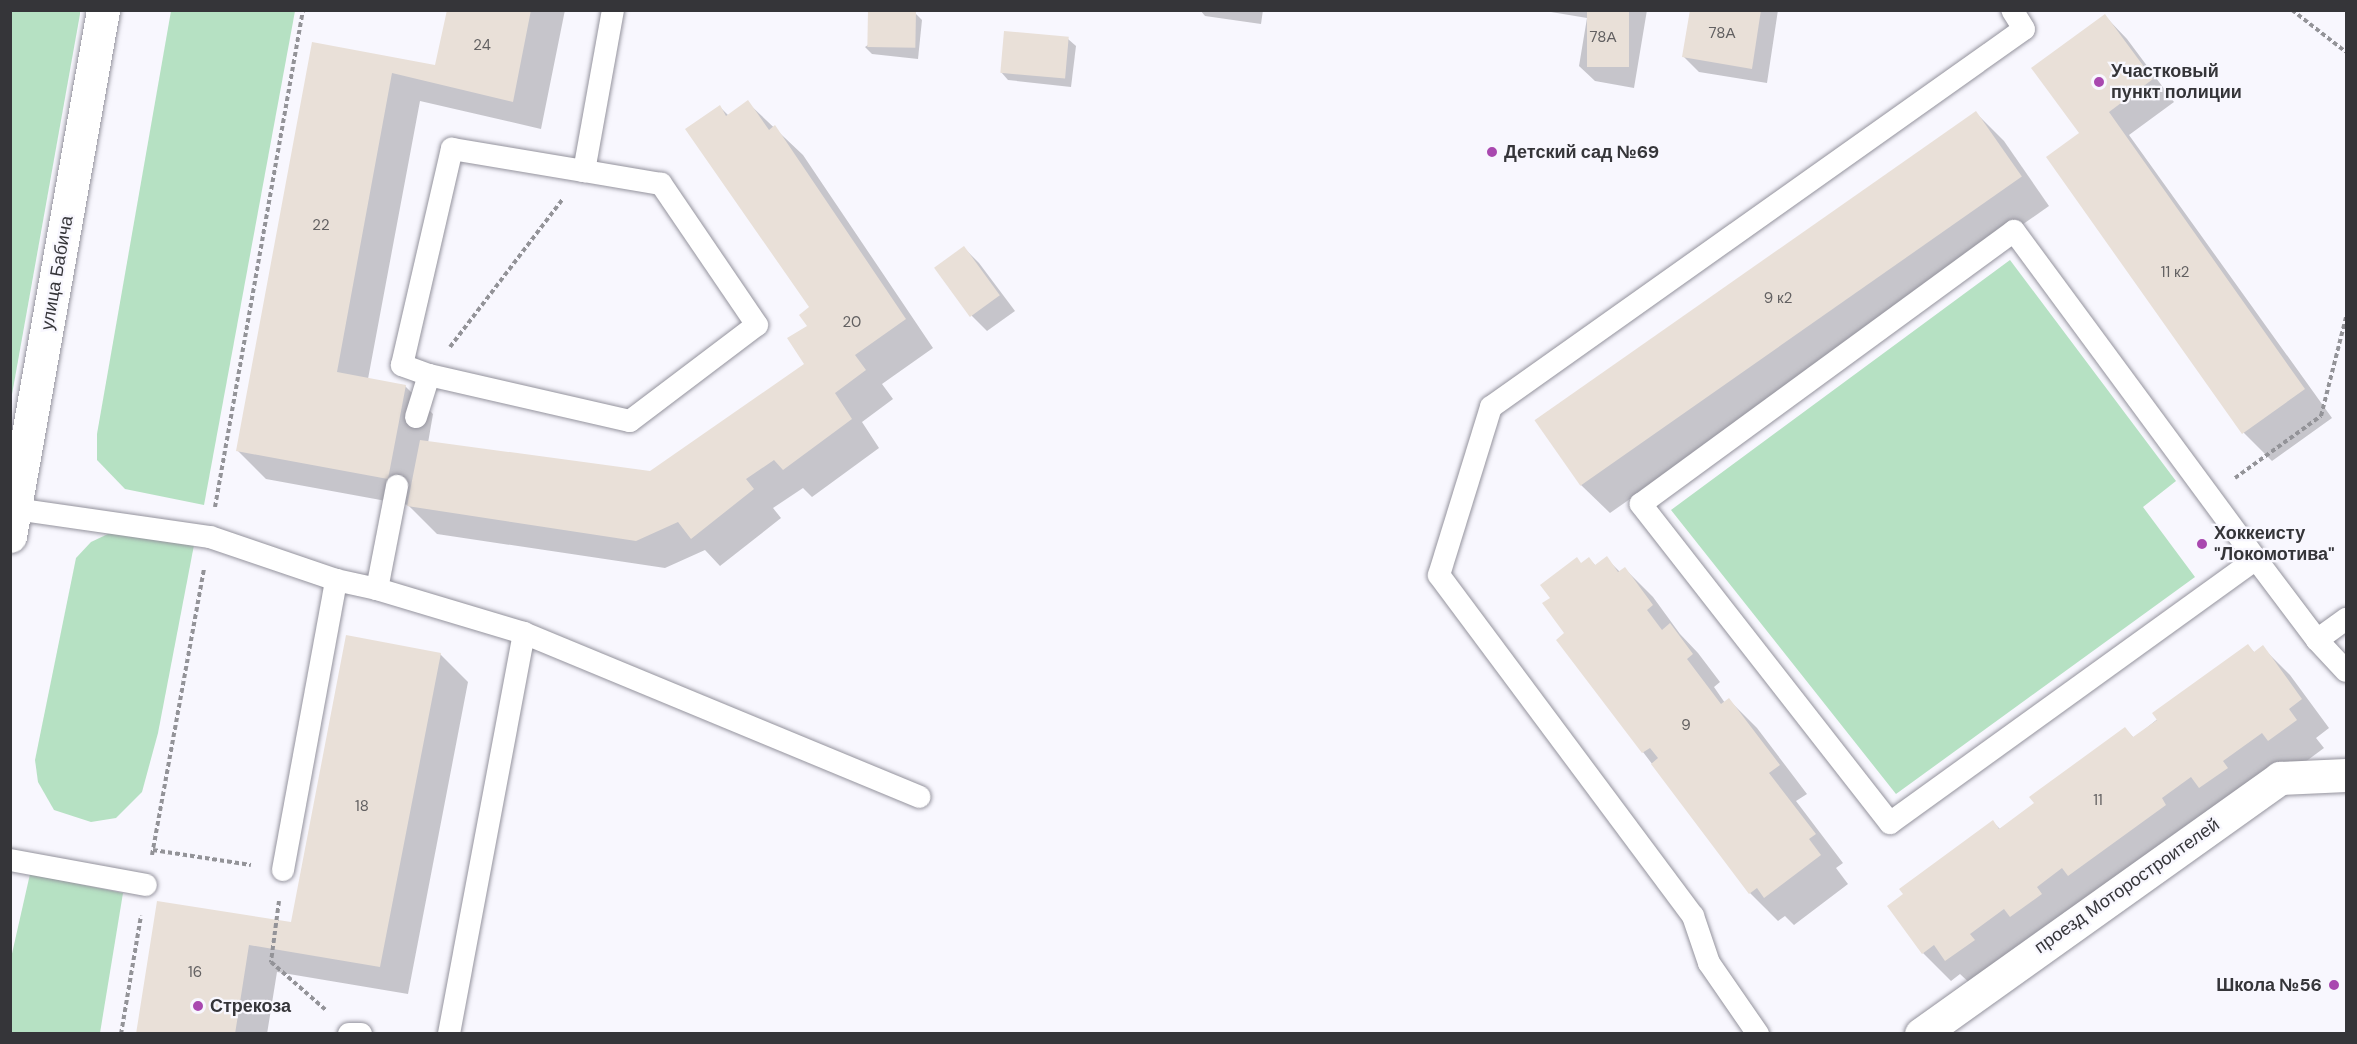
<!DOCTYPE html>
<meta charset="utf-8">
<style>
body{margin:0}
#map{position:relative;width:2357px;height:1044px;overflow:hidden;background:#f8f7fe;font-family:"DM Sans",sans-serif}
div>[style]{position:absolute}
.green>*{inset:0;background:#b6e1c3}
.shadow>*{inset:0;background:#0003}
.building>*{inset:0;background:#e9e0d8;transform-origin:0 0}
.path>*{height:4px;margin-top:-2px;transform-origin:0;background:repeating-linear-gradient(90deg,#939398 0 4.5px,transparent 0 7.5px)}
.roads{filter:drop-shadow(0 0 2px #94939d) drop-shadow(0 0 2px #94939d)}
.lane>*{height:22px;margin:-11px;padding:0 11px;transform-origin:11px;border-radius:11px;background:#fff}
.street>*{height:33px;margin:-16.5px;padding:0 16.5px;transform-origin:16.5px;border-radius:16.5px;background:#fff}
.secondary>*{height:33px;margin:-16.5px;padding:0 16.5px;transform-origin:16.5px;border-radius:16.5px;background:#fff}
.dots>*{width:16px;height:16px;translate:-50% -50%;box-sizing:border-box;border:3px solid #f8f7fe;border-radius:50%}
span{translate:-50% -50%;white-space:nowrap;text-align:center;line-height:1.15;-webkit-text-stroke:4.5px #f8f7fe;paint-order:stroke}
.number-label{font-size:15px;color:#626061}
.number-label span{-webkit-text-stroke-width:0}
.poi-label{font-size:18px;color:#353539;font-weight:700}
.left{translate:0 -50%;text-align:left}
.right{translate:-100% -50%;text-align:right}
.street-label{font-size:18px;color:#353539}
.frame{position:absolute;inset:0;border:12px solid #353539;pointer-events:none}
</style>
<div id="map">
<div class="green">
<i style="clip-path:polygon(11px 10px,80px 10px,80px 14px,11px 400px)"></i>
<i style="clip-path:polygon(171px 11px,295px 11px,204px 505px,125px 489px,97px 460px,97px 434px)"></i>
<i style="clip-path:polygon(2010px 260px,2176px 481px,2143px 507px,2195px 577px,1896px 794px,1671px 510px)"></i>
<i style="clip-path:polygon(110px 533px,194px 545px,158px 733px,142px 792px,116px 818px,91px 822px,54px 810px,38px 782px,35px 760px,76px 558px,91px 542px)"></i>
<i style="clip-path:polygon(30px 874px,123px 893px,100px 1033px,11px 1034px,11px 958px)"></i>
</div>
<div class="shadow">
<i style="clip-path:polygon(448px 10px,565px 10px,541px 129px,420px 101px,368px 379px,405px 386px,433px 414px,428px 443px,651px 472px,806px 364px,811px 308px,720px 107px,729px 116px,747px 102px,803px 155px,933px 348px,882px 384px,893px 399px,862px 422px,879px 448px,812px 497px,803px 488px,773px 508px,781px 518px,720px 566px,705px 550px,665px 568px,437px 534px,408px 505px,266px 479px,238px 451px,313px 44px,436px 67px)"></i>
<i style="clip-path:polygon(1200px 10px,1263px 10px,1261px 24px,1205px 16px)"></i>
<i style="clip-path:polygon(1539px 10px,1647px 10px,1634px 88px,1595px 81px,1579px 66px,1587px 18px)"></i>
<i style="clip-path:polygon(1683px 10px,1778px 10px,1767px 83px,1699px 72px,1684px 57px,1691px 12px)"></i>
<i style="clip-path:polygon(915px 13px,922px 20px,918px 59px,872px 54px,865px 47px)"></i>
<i style="clip-path:polygon(2105px 16px,2127px 39px,2174px 102px,2129px 135px,2332px 418px,2272px 461px,2244px 433px,2081px 134px)"></i>
<i style="clip-path:polygon(1068px 39px,1076px 46px,1071px 87px,1008px 80px,1001px 72px)"></i>
<i style="clip-path:polygon(1976px 113px,2004px 141px,2049px 206px,1610px 513px,1581px 485px,1536px 420px)"></i>
<i style="clip-path:polygon(964px 248px,979px 263px,1015px 311px,987px 331px,972px 316px)"></i>
<i style="clip-path:polygon(1606px 558px,1620px 572px,1625px 569px,1653px 597px,1680px 634px,1698px 653px,1720px 682px,1714px 687px,1725px 703px,1729px 700px,1757px 728px,1807px 794px,1796px 801px,1843px 863px,1836px 868px,1848px 884px,1794px 925px,1785px 916px,1778px 921px,1750px 893px,1558px 640px,1567px 634px,1552px 598px,1589px 559px,1596px 566px)"></i>
<i style="clip-path:polygon(2248px 646px,2255px 653px,2262px 647px,2290px 675px,2329px 728px,2316px 738px,2324px 748px,2297px 768px,2290px 761px,1975px 988px,1960px 974px,1951px 981px,1923px 953px,1993px 822px,2000px 829px,2036px 804px,2125px 729px,2134px 738px)"></i>
<i style="clip-path:polygon(440px 654px,468px 682px,408px 994px,277px 972px,267px 1034px,137px 1034px,158px 903px,292px 923px)"></i>
</div>
<div class="building">
<i style="clip-path:polygon(447px 10px,531px 10px,513px 102px,392px 73px,337px 372px,406px 385px,388px 479px,236px 451px,312px 42px,435px 65px)"></i>
<i style="left:868px;top:10px;width:48px;height:37px;rotate:1deg"></i>
<i style="left:1587px;top:10px;width:42px;height:57px"></i>
<i style="clip-path:polygon(1690px 10px,1761px 10px,1752px 69px,1682px 57px)"></i>
<i style="clip-path:polygon(2105px 14px,2153px 79px,2109px 112px,2305px 389px,2242px 434px,2046px 157px,2079px 133px,2031px 68px)"></i>
<i style="left:1004px;top:31px;width:65px;height:42px;rotate:5deg"></i>
<i style="clip-path:polygon(748px 100px,769px 130px,775px 125px,906px 319px,855px 355px,866px 370px,835px 393px,852px 419px,783px 470px,774px 460px,746px 479px,754px 489px,691px 539px,678px 522px,636px 541px,407px 506px,420px 440px,650px 471px,804px 364px,787px 338px,807px 326px,799px 315px,809px 307px,685px 129px,720px 105px,726px 116px)"></i>
<i style="left:1976px;top:111px;width:80px;height:539px;rotate:55deg"></i>
<i style="left:964px;top:246px;width:61px;height:37px;rotate:54deg"></i>
<i style="clip-path:polygon(1607px 556px,1618px 572px,1625px 567px,1653px 605px,1647px 610px,1662px 630px,1670px 623px,1693px 654px,1687px 659px,1721px 704px,1729px 698px,1780px 765px,1769px 773px,1816px 834px,1809px 839px,1821px 855px,1764px 898px,1757px 888px,1749px 894px,1651px 764px,1658px 758px,1650px 748px,1642px 753px,1556px 640px,1564px 633px,1542px 603px,1550px 598px,1540px 585px,1577px 557px,1581px 563px,1589px 557px,1595px 565px)"></i>
<i style="clip-path:polygon(346px 635px,441px 653px,380px 967px,249px 945px,235px 1034px,136px 1034px,157px 901px,291px 922px)"></i>
<i style="clip-path:polygon(2248px 644px,2254px 652px,2263px 645px,2302px 699px,2289px 709px,2297px 720px,2268px 741px,2262px 733px,2223px 761px,2228px 768px,2199px 788px,2191px 777px,2162px 798px,2166px 805px,2068px 876px,2062px 868px,2037px 887px,2042px 894px,2010px 917px,2004px 909px,1970px 934px,1975px 940px,1945px 961px,1934px 945px,1922px 954px,1887px 906px,1903px 894px,1899px 889px,1993px 820px,1999px 829px,2034px 803px,2029px 797px,2125px 727px,2133px 737px,2157px 720px,2152px 713px)"></i>
</div>
<div class="path">
<i style="left:2292px;top:10px;width:68px;rotate:37.9deg"></i>
<i style="left:450px;top:347px;width:185px;rotate:-52.7deg"></i>
<i style="left:2235px;top:478px;width:106px;rotate:-35.8deg"></i>
<i style="left:2321px;top:416px;width:102px;rotate:-75.8deg"></i>
<i style="left:215px;top:507px;width:505px;rotate:-79.96deg"></i>
<i style="left:153px;top:850px;width:99px;rotate:8.7deg"></i>
<i style="left:152px;top:855px;width:292px;rotate:-79.7deg"></i>
<i style="left:279px;top:901px;width:62px;rotate:97.5deg"></i>
<i style="left:271px;top:962px;width:74px;rotate:41.2deg"></i>
<i style="left:121px;top:1034px;width:120px;rotate:-80.4deg"></i>
</div>
<div class="roads">
<div class="lane">
<i style="left:429px;top:375px;width:206px;rotate:12.9deg"></i>
<i style="left:630px;top:421px;width:159px;rotate:-37.1deg"></i>
<i style="left:757px;top:325px;width:171px;rotate:-124.2deg"></i>
<i style="left:661px;top:184px;width:78px;rotate:-170.4deg"></i>
<i style="left:416px;top:417px;width:44px;rotate:-72.8deg"></i>
<i style="left:429px;top:375px;width:29px;rotate:-160deg"></i>
<i style="left:402px;top:365px;width:222px;rotate:-77deg"></i>
<i style="left:452px;top:149px;width:134px;rotate:9.5deg"></i>
<i style="left:584px;top:171px;width:164px;rotate:-79.8deg"></i>
<i style="left:15px;top:509px;width:197px;rotate:8.2deg"></i>
<i style="left:210px;top:537px;width:133px;rotate:18.8deg"></i>
<i style="left:336px;top:580px;width:42px;rotate:12.4deg"></i>
<i style="left:377px;top:589px;width:153px;rotate:16.7deg"></i>
<i style="left:524px;top:633px;width:408px;rotate:100.6deg"></i>
<i style="left:2256px;top:559px;width:451px;rotate:144.2deg"></i>
<i style="left:1890px;top:823px;width:405px;rotate:-128deg"></i>
<i style="left:1641px;top:504px;width:462px;rotate:-36.2deg"></i>
<i style="left:2014px;top:231px;width:408px;rotate:53.6deg"></i>
<i style="left:2256px;top:559px;width:101px;rotate:53deg"></i>
<i style="left:2317px;top:640px;width:42px;rotate:46.9deg"></i>
<i style="left:377px;top:589px;width:105px;rotate:-79deg"></i>
<i style="left:524px;top:633px;width:428px;rotate:22.5deg"></i>
<i style="left:2317px;top:640px;width:36px;rotate:-36deg"></i>
<i style="left:10px;top:860px;width:138px;rotate:10.4deg"></i>
<i style="left:283px;top:870px;width:295px;rotate:-79.6deg"></i>
<i style="left:349px;top:1034px;width:12px"></i>
<i style="left:1758px;top:1034px;width:86px;rotate:-124.6deg"></i>
<i style="left:1709px;top:963px;width:50px;rotate:-108.8deg"></i>
<i style="left:1693px;top:916px;width:425px;rotate:-126.7deg"></i>
<i style="left:1439px;top:575px;width:176px;rotate:-72.8deg"></i>
<i style="left:1491px;top:407px;width:653px;rotate:-35.34deg"></i>
<i style="left:2024px;top:29px;width:22px;rotate:-122deg"></i>
</div>
<div class="street">
<i style="left:1921px;top:1034px;width:441px;rotate:-35.5deg"></i>
<i style="left:2280px;top:778px;width:66px;rotate:-2.6deg"></i>
</div>
<div class="secondary">
<i style="left:10px;top:536px;width:534px;rotate:-79.97deg"></i>
</div>
</div>
<div class="dots">
<i style="left:2099px;top:82px;background:#a948af"></i>
<i style="left:1492px;top:152px;background:#a948af"></i>
<i style="left:2202px;top:544px;background:#a948af"></i>
<i style="left:2334px;top:985px;background:#a948af"></i>
<i style="left:198px;top:1006px;background:#a948af"></i>
</div>
<div class="number-label">
<span style="left:1722px;top:34px">78А</span>
<span style="left:1603px;top:38px">78А</span>
<span style="left:482px;top:46px">24</span>
<span style="left:321px;top:226px">22</span>
<span style="left:2175px;top:273px">11 к2</span>
<span style="left:1778px;top:299px">9 к2</span>
<span style="left:852px;top:323px">20</span>
<span style="left:1686px;top:726px">9</span>
<span style="left:2098px;top:801px">11</span>
<span style="left:362px;top:807px">18</span>
<span style="left:195px;top:973px">16</span>
</div>
<div class="poi-label">
<span class="left" style="left:2111px;top:82px">Участковый<br>пункт полиции</span>
<span class="left" style="left:1504px;top:152px">Детский сад №69</span>
<span class="left" style="left:2214px;top:544px">Хоккеисту<br>"Локомотива"</span>
<span class="right" style="left:2322px;top:985px">Школа №56</span>
<span class="left" style="left:210px;top:1006px">Стрекоза</span>
</div>
<div class="street-label">
<span style="left:57px;top:273px;rotate:-80deg">улица Бабича</span>
<span style="left:2127px;top:886px;rotate:-35deg">проезд Моторостроителей</span>
</div>
<div class="frame"></div>
</div>
